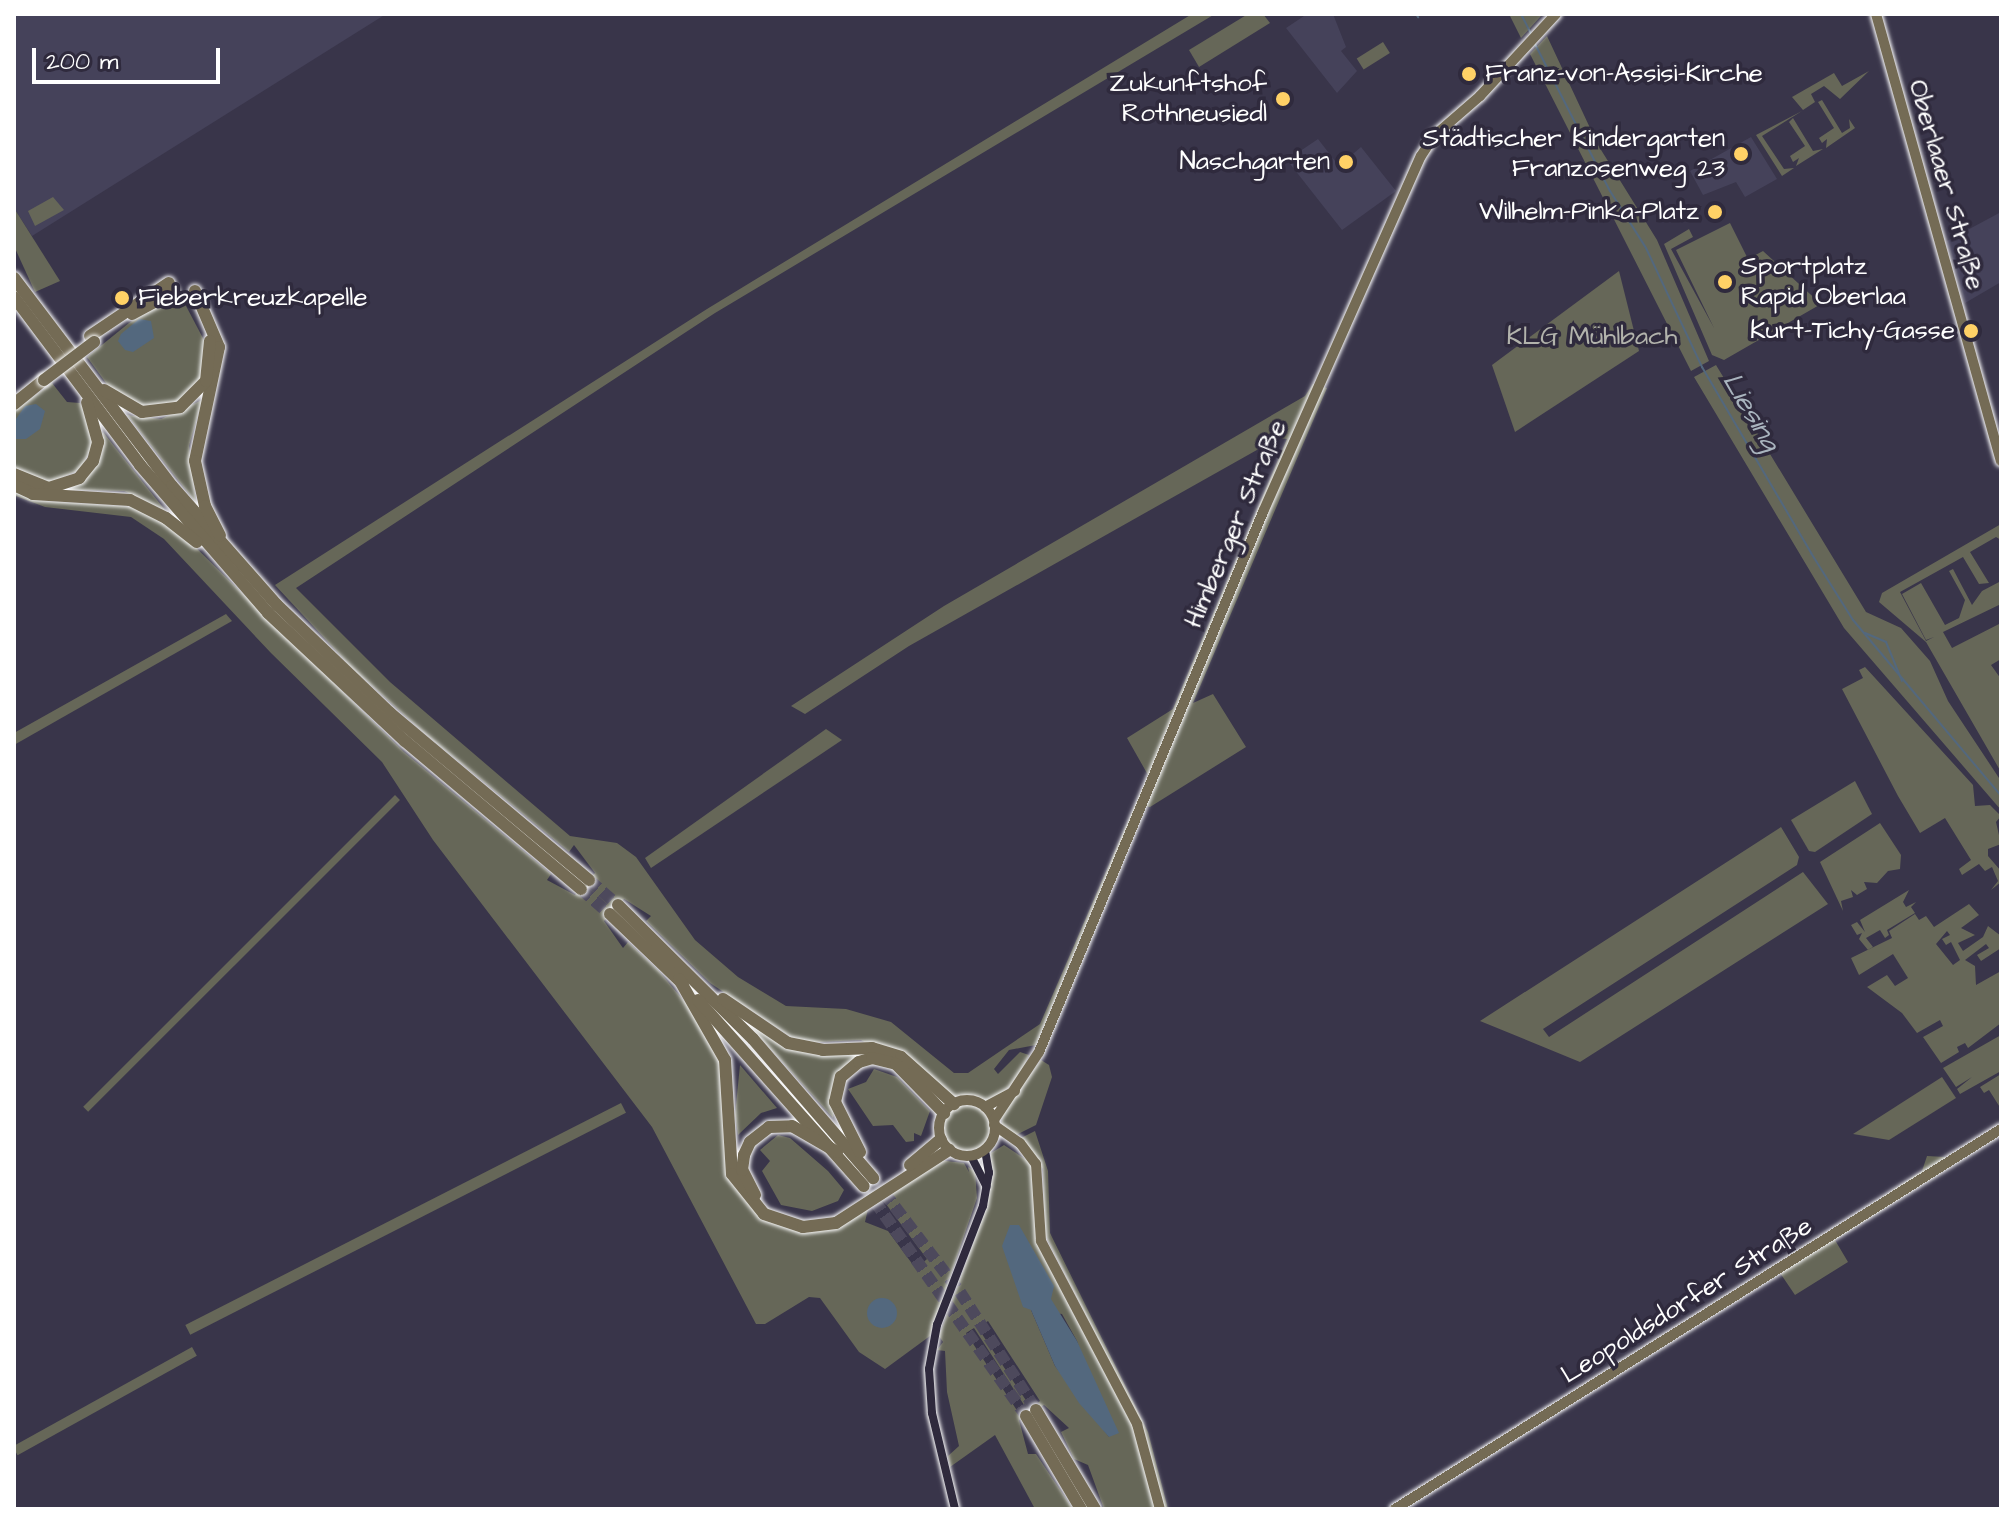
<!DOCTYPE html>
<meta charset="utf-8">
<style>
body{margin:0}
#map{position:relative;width:2015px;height:1523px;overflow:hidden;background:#39354a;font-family:"Architects Daughter",sans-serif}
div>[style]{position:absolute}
.built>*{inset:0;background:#45425a}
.green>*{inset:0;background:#666758;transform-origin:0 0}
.round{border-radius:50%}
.water>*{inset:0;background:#53687e}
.stream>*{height:2px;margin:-1px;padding:0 1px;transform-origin:1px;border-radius:1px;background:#53687e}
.highway-tunnel>*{height:12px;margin-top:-6px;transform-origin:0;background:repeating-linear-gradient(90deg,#4d495c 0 12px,transparent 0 18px)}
.roads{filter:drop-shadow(0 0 2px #fff) drop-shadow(0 0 2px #fff)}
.minor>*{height:8px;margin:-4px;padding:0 4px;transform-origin:4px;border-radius:4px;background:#2f2a3d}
.major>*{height:10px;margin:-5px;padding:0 5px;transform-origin:5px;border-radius:5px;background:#746b55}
.major>.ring{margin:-5px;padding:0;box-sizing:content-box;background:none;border:10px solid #746b55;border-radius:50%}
.highway>*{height:12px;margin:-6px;padding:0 6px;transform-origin:6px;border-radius:6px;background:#746b55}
.bridges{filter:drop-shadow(0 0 2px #fff) drop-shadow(0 0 2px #fff)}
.highway-bridge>*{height:12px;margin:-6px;padding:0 6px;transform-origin:6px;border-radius:6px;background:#746b55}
.dots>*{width:22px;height:22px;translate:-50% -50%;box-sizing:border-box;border:4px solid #2f2a3d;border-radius:50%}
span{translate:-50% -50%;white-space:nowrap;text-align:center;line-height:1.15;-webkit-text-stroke:7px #2f2a3d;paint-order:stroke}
.poi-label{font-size:26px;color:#fff}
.left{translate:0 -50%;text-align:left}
.right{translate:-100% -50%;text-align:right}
.street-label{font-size:26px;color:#fff}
.park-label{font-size:26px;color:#b2b3ac}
.water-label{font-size:28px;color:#a9b4be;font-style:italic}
.frame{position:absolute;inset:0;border:16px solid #fff;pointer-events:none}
.scale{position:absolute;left:32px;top:48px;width:188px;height:36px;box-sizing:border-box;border:4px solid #fff;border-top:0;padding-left:10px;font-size:24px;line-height:28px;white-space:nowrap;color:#fff;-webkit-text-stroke:6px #2f2a3d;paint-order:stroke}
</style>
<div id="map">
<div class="built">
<i style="clip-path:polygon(14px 14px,386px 14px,32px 236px,14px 208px)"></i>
<i style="clip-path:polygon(1307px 14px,1333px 14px,1346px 47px,1341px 51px,1357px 71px,1337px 93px,1286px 28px)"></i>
<i style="clip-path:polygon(1751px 137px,1777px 179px,1745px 197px,1736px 182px,1703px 195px,1690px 171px)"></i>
<i style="clip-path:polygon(1318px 139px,1339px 166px,1361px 147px,1396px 191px,1342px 230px,1287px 160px)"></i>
<i style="clip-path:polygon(2001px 212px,2001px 282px,1965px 303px,1947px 241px)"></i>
</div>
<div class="green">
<i style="clip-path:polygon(1192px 14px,1215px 14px,715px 313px,296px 588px,390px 682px,570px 836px,617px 843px,636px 857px,695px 940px,738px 977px,786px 1006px,846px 1009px,891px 1022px,954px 1073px,968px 1073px,1040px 1024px,1148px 775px,1127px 738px,1173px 709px,1287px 439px,1278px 438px,909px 646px,805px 714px,791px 706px,944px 606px,1305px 396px,1313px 384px,1327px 388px,1193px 703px,1213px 694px,1246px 747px,1150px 807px,1137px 804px,1036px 1045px,1009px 1050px,994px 1069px,998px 1074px,1020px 1052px,1029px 1055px,1018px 1078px,1000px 1096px,987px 1101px,971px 1095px,954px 1097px,861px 1040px,800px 1043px,710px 983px,646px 921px,651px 916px,624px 899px,604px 921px,623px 948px,628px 942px,658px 970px,705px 1026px,723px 1065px,729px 1174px,758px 1213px,772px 1222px,838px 1225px,868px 1209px,865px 1222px,888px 1231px,916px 1269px,927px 1259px,883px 1200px,938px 1160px,964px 1163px,969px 1172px,968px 1167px,975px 1171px,977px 1198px,930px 1336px,885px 1369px,859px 1352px,820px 1298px,809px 1297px,765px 1324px,756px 1324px,652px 1127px,433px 840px,382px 762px,271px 653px,164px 539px,131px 517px,45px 507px,16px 496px,14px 488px,43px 501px,137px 507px,180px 532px,404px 752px,551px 874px,547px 880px,575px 895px,595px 873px,574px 845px,569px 852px,423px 732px,351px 667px,275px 585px,707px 309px)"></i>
<i style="clip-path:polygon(1248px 14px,1263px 14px,1270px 23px,1199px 67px,1189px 50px)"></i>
<i style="clip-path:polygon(1509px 14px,1540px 14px,1541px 16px,1521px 38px)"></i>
<i style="clip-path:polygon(1547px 36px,1598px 145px,1657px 240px,1709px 361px,1691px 371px,1530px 54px)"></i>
<i style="left:1383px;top:42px;width:13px;height:31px;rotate:58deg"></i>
<i style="clip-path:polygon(1869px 71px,1840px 99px,1824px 86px,1811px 94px,1815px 102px,1803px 110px,1792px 97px,1834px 73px,1842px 86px)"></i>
<i style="clip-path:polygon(1822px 100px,1842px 133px,1850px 128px,1849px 119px,1855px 128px,1826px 148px,1827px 139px,1822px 143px,1819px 138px,1834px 128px,1818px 102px)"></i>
<i style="clip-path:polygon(1802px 111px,1762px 136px,1784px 169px,1794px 168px,1782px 176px,1756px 135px)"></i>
<i style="clip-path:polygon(1793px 118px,1813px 151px,1823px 149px,1796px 166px,1799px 158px,1793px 162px,1790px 156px,1805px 146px,1789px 122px)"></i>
<i style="clip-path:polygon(53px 197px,64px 210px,35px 226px,28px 211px)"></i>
<i style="clip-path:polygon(14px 208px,60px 281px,35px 292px,14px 246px)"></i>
<i style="clip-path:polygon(1730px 223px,1748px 259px,1763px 251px,1821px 304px,1724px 360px,1712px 355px,1664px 244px,1689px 229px,1693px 237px,1671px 249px,1714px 328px,1676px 250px)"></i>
<i style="clip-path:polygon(1619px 271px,1639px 351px,1515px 432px,1492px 365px)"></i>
<i style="clip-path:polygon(170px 298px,185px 304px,205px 342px,202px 379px,177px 405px,135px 406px,111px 390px,87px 357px,129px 323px)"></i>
<i style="clip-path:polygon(1716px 365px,1866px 612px,1901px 628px,1930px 661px,1948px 701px,2001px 781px,2001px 810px,1844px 628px,1694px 377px)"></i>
<i style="clip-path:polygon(52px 383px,67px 402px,80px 403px,91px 425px,93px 445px,80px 470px,45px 484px,14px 467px,14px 411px)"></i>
<i style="clip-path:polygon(202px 400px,189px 446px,196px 503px,127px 415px,161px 419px)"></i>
<i style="clip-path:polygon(103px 432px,165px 510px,124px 491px,69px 490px,97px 466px)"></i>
<i style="clip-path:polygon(2001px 524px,2001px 540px,1996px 537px,1970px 552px,1989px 583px,1979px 584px,1963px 557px,1900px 592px,1926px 641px,1934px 637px,1926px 640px,1902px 594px,1921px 583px,1945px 625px,1959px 618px,1965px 600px,1949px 571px,1953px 569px,1972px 605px,1982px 591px,2001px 581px,2001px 604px,1943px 632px,1952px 648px,2001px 623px,2001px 659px,1991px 665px,2001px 679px,2001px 772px,1926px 642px,1879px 602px,1882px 593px)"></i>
<i style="clip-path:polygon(226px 614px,232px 621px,14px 745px,14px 733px)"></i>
<i style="clip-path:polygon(1865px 667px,1973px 785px,1975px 806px,1990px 805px,2001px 816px,1996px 822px,2001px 844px,1988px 849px,1988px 856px,2001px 871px,2001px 882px,1991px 890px,1998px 881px,1992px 867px,1985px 871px,1979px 864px,1962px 875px,1959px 869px,1971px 860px,1945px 818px,1920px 833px,1898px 796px,1842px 689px,1863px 678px,1859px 670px)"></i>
<i style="clip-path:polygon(826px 729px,842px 740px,651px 868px,645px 858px)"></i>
<i style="clip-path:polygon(1855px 781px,1872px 814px,1815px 852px,1809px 851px,1791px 820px)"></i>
<i style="left:395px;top:795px;width:7px;height:441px;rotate:45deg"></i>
<i style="clip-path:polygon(1880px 823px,1901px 855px,1900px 869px,1888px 871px,1877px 883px,1864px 882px,1867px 889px,1857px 895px,1851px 890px,1853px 897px,1841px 901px,1843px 911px,1820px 862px)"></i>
<i style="clip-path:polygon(1781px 827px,1799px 857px,1797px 865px,1543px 1029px,1549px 1037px,1803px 872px,1828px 904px,1580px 1062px,1480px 1021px)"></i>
<i style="clip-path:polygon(1909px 890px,1903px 902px,1906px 907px,1916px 902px,1911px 907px,1915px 913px,1887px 930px,1889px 935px,1877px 944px,1885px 938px,1880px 930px,1866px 938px,1873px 947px,1868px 950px,1859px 939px,1862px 933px,1857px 935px,1851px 925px,1857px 922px,1865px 932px,1860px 920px)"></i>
<i style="clip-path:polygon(evenodd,1969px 904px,1979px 915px,1961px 928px,1975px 935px,1958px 943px,1963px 951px,1983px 937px,1988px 926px,2001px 936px,2001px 948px,1981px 961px,1977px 955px,1989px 948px,1986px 944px,1965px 960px,1975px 966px,1976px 985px,2001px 971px,2001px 1023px,1968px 1048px,1965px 1043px,1957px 1047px,1959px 1052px,1941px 1063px,1923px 1037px,1943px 1026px,1940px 1020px,1917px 1033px,1902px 1013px,1867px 987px,1887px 975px,1895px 986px,1908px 978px,1893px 954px,1859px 975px,1851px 958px,1892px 938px,1889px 931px,1915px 914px,1919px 920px,1926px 916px,1934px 927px,1969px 904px,1947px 931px,1950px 935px,1942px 939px,1946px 945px,1951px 942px,1960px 960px,1953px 965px,1936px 944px,1947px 931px)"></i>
<i style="clip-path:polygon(747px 1023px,806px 1050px,883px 1052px,911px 1068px,947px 1102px,943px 1105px,896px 1061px,872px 1056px,857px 1059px,839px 1075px,833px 1118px)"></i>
<i style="clip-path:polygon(2001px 1035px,2001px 1071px,1960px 1094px,1957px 1089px,1972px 1077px,1956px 1087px,1943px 1068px)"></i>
<i style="clip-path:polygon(1041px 1060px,1049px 1065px,1052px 1077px,1036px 1125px,1014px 1136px,1002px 1127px,1001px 1114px)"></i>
<i style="clip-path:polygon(740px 1065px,777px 1108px,761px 1113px,738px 1135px,735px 1115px)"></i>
<i style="clip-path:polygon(874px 1069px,897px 1077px,930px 1111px,921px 1136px,914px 1133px,914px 1141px,906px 1142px,893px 1125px,873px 1126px,848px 1089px,866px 1082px)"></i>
<i style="clip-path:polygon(2001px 1074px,2001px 1109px,1989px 1090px,1984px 1093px,1980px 1087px)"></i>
<i style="clip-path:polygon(1942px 1077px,1956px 1098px,1889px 1140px,1853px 1134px)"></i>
<i style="left:621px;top:1103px;width:11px;height:489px;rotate:63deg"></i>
<i class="round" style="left:944px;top:1105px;width:46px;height:46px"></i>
<i style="clip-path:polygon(1035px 1131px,1048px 1171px,1050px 1233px,1148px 1432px,1168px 1509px,1163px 1509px,1136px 1414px,1045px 1235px,1043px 1169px,1019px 1139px)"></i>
<i style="clip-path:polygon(778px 1135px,790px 1138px,828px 1171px,844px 1190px,838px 1201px,812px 1211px,781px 1205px,762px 1171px,770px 1161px,760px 1150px)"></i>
<i style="clip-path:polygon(evenodd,1004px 1145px,1031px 1163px,1037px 1185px,1036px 1239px,1133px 1423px,1156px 1509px,1104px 1509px,1088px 1465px,1074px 1459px,1061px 1432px,1069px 1428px,1044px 1405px,1019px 1420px,1028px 1454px,1036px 1454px,1073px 1509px,1035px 1509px,995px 1435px,950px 1467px,948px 1456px,959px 1446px,947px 1392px,945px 1351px,937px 1350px,943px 1342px,939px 1336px,987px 1206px,991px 1153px,1004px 1145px,1031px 1310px,1062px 1314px,1077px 1341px,1109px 1437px,1055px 1366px,1031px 1310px,1004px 1145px,988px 1321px,1040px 1401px,1031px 1408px,978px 1328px,988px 1321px,1004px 1145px,974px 1328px,1028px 1411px,1020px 1415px,966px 1333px,974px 1328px)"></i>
<i style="clip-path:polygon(1927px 1156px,1945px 1157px,1948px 1168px,1835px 1240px,1848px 1262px,1795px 1295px,1776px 1267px,1922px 1171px)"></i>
<i style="left:192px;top:1347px;width:10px;height:205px;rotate:61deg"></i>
</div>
<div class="water">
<i style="clip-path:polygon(139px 319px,151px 321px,154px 338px,133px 352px,125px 350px,118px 341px,121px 334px)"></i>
<i style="clip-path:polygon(36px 404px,45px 411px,40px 429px,26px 439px,16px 439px,14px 422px,25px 406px)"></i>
<i style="clip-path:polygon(1010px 1225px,1019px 1225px,1054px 1286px,1051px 1299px,1077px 1341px,1119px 1433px,1109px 1437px,1079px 1403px,1055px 1366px,1031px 1310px,1023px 1307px,1002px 1246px)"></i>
<i class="round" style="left:867px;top:1298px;width:30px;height:30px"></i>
</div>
<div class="stream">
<i style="left:1416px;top:14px;width:4px;rotate:56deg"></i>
<i style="left:1521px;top:14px;width:22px;rotate:63deg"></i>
<i style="left:1535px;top:44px;width:165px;rotate:63deg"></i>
<i style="left:1610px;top:191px;width:67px;rotate:57.7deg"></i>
<i style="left:1646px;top:248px;width:132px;rotate:64.8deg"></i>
<i style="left:1702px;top:367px;width:216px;rotate:59.6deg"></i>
<i style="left:1811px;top:553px;width:79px;rotate:57.9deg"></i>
<i style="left:1853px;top:620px;width:230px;rotate:49.9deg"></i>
<i style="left:1865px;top:633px;width:23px;rotate:23deg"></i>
<i style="left:1886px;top:642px;width:42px;rotate:67.7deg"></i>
</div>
<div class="highway-tunnel">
<i style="left:589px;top:880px;width:38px;rotate:41deg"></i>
<i style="left:581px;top:889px;width:38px;rotate:41deg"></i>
<i style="left:873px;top:1178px;width:143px;rotate:52.7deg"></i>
<i style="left:960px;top:1292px;width:140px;rotate:57.2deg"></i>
<i style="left:864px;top:1186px;width:281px;rotate:54.8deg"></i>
</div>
<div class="roads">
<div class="minor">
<i style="left:971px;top:1156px;width:34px;rotate:63deg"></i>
<i style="left:955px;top:1509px;width:99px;rotate:-103.5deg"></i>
<i style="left:932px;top:1413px;width:44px;rotate:-93.9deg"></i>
<i style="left:929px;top:1369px;width:45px;rotate:-79.7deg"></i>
<i style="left:937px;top:1325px;width:128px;rotate:-68.9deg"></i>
<i style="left:983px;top:1206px;width:34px;rotate:-80deg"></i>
<i style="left:989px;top:1173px;width:23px;rotate:-100deg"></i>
</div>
<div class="major">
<i style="left:1876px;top:14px;width:464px;rotate:74.4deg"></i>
<i class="ring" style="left:939px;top:1100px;width:46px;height:46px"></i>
<i style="left:985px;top:1107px;width:34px;rotate:-28deg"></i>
<i style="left:994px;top:1120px;width:82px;rotate:-56.5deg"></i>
<i style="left:1039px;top:1052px;width:585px;rotate:-67.47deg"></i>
<i style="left:1263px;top:512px;width:389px;rotate:-66.1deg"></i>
<i style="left:1421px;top:156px;width:24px;rotate:-57deg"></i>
<i style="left:1434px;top:136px;width:61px;rotate:-41deg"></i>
<i style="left:1480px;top:96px;width:112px;rotate:-47.2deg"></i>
<i style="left:994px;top:1125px;width:32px;rotate:35deg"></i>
<i style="left:1020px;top:1143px;width:26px;rotate:53deg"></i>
<i style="left:1036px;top:1164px;width:77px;rotate:86.3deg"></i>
<i style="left:1041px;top:1241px;width:207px;rotate:62.3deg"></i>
<i style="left:1137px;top:1424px;width:88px;rotate:74.9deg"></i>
<i style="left:1395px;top:1509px;width:715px;rotate:-32.09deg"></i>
</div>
<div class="highway">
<i style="left:14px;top:278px;width:261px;rotate:52.8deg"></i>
<i style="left:172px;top:486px;width:159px;rotate:48.6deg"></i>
<i style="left:277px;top:605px;width:156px;rotate:43.7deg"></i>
<i style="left:390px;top:713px;width:260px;rotate:40deg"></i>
<i style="left:195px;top:291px;width:61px;rotate:66.8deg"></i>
<i style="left:219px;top:347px;width:116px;rotate:101.9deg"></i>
<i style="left:195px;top:461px;width:46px;rotate:77.5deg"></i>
<i style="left:205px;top:506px;width:33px;rotate:63deg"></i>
<i style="left:14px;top:297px;width:210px;rotate:53.1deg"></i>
<i style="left:140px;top:465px;width:196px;rotate:49.1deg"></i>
<i style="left:268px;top:613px;width:187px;rotate:43.1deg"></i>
<i style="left:405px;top:741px;width:230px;rotate:40.1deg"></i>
<i style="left:132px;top:314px;width:47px;rotate:-28.2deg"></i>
<i style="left:90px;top:336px;width:95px;rotate:-33.9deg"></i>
<i style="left:104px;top:390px;width:44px;rotate:30.1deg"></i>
<i style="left:142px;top:412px;width:38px;rotate:-7deg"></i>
<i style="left:180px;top:407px;width:37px;rotate:-45deg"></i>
<i style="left:206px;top:381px;width:40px;rotate:-84.3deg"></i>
<i style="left:14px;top:404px;width:38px;rotate:-39deg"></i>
<i style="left:14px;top:474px;width:38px;rotate:22deg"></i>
<i style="left:49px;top:488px;width:32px;rotate:-18deg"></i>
<i style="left:79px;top:478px;width:22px;rotate:-51deg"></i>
<i style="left:93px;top:461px;width:20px;rotate:-75deg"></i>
<i style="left:98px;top:442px;width:41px;rotate:-105.4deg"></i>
<i style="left:14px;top:485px;width:21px;rotate:25deg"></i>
<i style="left:33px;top:494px;width:97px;rotate:3.5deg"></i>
<i style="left:130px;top:500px;width:40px;rotate:26.6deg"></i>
<i style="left:166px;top:518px;width:39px;rotate:38deg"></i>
<i style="left:618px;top:905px;width:190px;rotate:44.8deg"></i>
<i style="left:753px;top:1039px;width:184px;rotate:49.2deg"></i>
<i style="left:610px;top:914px;width:101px;rotate:43.8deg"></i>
<i style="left:679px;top:979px;width:93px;rotate:60.4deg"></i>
<i style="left:725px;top:1060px;width:114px;rotate:86.5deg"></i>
<i style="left:732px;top:1174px;width:51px;rotate:51.3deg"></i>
<i style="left:764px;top:1214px;width:41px;rotate:18.4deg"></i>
<i style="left:803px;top:1227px;width:33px;rotate:-7deg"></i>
<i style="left:836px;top:1223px;width:135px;rotate:-32.9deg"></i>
<i style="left:723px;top:999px;width:78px;rotate:34.1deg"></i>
<i style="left:788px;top:1043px;width:36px;rotate:11deg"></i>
<i style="left:823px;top:1050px;width:49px;rotate:-2.3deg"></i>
<i style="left:872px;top:1048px;width:30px;rotate:17deg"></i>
<i style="left:901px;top:1057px;width:71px;rotate:41.6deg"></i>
<i style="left:698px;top:1000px;width:249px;rotate:48.3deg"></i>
<i style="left:860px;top:1152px;width:56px;rotate:-116.6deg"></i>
<i style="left:835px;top:1102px;width:26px;rotate:-77deg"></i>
<i style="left:841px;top:1077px;width:23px;rotate:-40deg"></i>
<i style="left:859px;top:1062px;width:14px;rotate:-17deg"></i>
<i style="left:872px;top:1058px;width:25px;rotate:14deg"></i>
<i style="left:896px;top:1064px;width:69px;rotate:45.6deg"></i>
<i style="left:910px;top:1165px;width:40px;rotate:-40deg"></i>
<i style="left:755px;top:1195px;width:28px;rotate:-117deg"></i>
<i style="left:742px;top:1170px;width:15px;rotate:-82deg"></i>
<i style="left:744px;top:1155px;width:14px;rotate:-65deg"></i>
<i style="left:750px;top:1142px;width:24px;rotate:-38deg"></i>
<i style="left:769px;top:1127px;width:23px;rotate:-2deg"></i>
<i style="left:792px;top:1126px;width:52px;rotate:30deg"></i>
<i style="left:1036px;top:1410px;width:115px;rotate:59.2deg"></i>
<i style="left:1026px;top:1416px;width:108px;rotate:59.4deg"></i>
</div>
</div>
<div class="bridges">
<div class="highway-bridge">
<i style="left:44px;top:380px;width:63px;rotate:-37.2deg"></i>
</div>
</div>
<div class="dots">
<i style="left:1469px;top:74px;background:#ffd166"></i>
<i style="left:1283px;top:99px;background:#ffd166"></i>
<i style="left:1741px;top:154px;background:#ffd166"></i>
<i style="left:1346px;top:162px;background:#ffd166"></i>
<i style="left:1715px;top:212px;background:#ffd166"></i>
<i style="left:1725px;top:282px;background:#ffd166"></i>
<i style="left:122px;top:298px;background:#ffd166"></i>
<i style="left:1971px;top:331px;background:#ffd166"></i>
</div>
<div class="poi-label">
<span class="left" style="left:1485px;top:74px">Franz-von-Assisi-Kirche</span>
<span class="right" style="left:1267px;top:99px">Zukunftshof<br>Rothneusiedl</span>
<span class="right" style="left:1725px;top:154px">Städtischer Kindergarten<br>Franzosenweg 23</span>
<span class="right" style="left:1330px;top:162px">Naschgarten</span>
<span class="right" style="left:1699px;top:212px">Wilhelm-Pinka-Platz</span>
<span class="left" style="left:1741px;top:282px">Sportplatz<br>Rapid Oberlaa</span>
<span class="left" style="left:138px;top:298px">Fieberkreuzkapelle</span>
<span class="right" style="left:1955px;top:331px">Kurt-Tichy-Gasse</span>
</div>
<div class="street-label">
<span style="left:1946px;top:185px;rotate:74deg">Oberlaaer Straße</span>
<span style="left:1236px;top:524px;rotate:-67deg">Himberger Straße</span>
<span style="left:1687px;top:1301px;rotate:-32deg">Leopoldsdorfer Straße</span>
</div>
<div class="park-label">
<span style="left:1592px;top:337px">KLG Mühlbach</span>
</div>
<div class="water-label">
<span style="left:1751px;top:412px;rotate:59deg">Liesing</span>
</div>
<div class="frame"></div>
<div class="scale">200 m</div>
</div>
